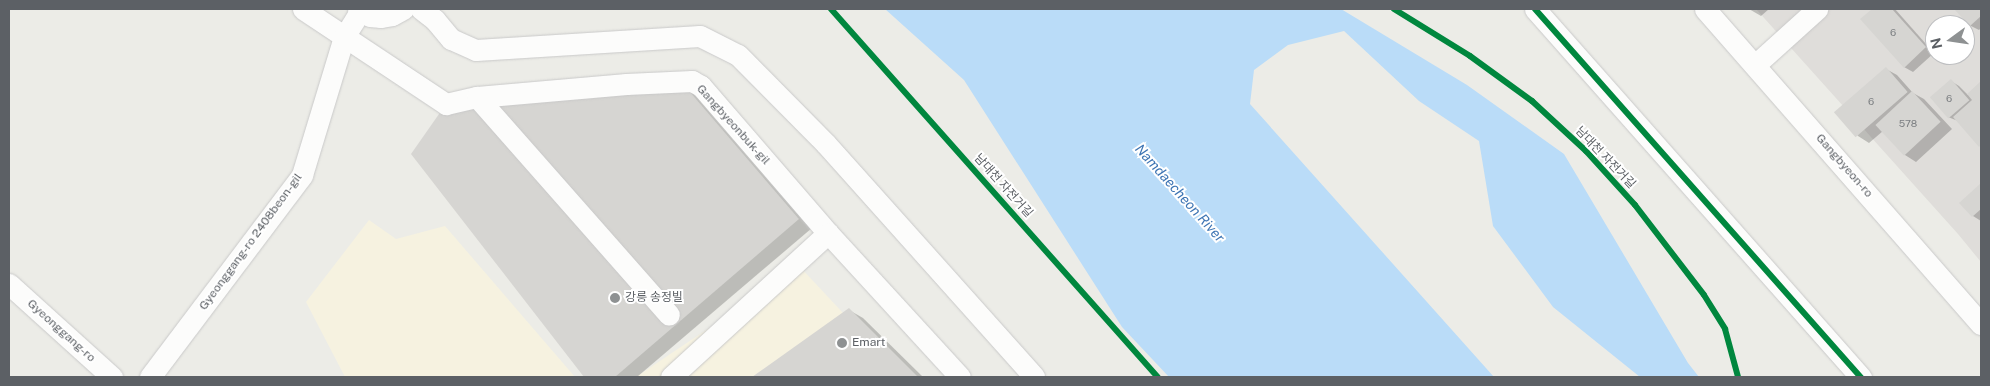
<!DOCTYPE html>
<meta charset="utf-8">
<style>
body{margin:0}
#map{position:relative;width:1990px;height:386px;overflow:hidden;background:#ecece7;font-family:"Public Sans","Noto Sans KR",sans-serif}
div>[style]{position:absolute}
.commercial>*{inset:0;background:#f6f2e0}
.industrial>*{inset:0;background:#dfddda}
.water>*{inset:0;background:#badcf8}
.shadow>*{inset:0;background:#0003}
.building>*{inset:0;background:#d6d5d2;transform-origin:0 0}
.roads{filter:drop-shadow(0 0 1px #c9c9c9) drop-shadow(0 0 1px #c9c9c9)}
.minor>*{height:21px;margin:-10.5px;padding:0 10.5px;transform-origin:10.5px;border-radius:10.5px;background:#fcfcfb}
.cycleway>*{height:6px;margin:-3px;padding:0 3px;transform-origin:3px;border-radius:3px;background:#00873e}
.dots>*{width:14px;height:14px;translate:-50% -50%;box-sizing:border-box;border:2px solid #fff;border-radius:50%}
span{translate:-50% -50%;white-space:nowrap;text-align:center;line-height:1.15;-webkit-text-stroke:4px #fff;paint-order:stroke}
.number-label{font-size:10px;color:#7b7e81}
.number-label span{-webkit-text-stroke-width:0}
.street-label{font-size:12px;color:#5c6065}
.poi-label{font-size:12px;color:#5c6065}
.left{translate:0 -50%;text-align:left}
.water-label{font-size:14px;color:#3e75b4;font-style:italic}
.frame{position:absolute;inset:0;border:10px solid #5c6065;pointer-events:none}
.north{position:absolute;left:1925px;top:15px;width:50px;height:50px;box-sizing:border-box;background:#fff;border:1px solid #bebfc1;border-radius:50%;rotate:256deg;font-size:14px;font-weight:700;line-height:20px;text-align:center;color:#5c6065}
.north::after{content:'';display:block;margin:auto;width:18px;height:22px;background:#8e9192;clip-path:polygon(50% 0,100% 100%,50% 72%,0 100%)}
</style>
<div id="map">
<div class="commercial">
<i style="clip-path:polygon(369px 220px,396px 239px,445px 226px,575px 377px,345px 377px,306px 302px)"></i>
<i style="clip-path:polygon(800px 267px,903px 377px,636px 377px)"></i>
</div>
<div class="industrial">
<i style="clip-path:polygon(evenodd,1756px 9px,1981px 9px,1981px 262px,1958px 234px,1756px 9px,1935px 25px,1965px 25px,1965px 55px,1935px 55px,1935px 25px)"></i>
</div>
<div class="water">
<i style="clip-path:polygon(885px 9px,1341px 9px,1467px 85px,1564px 154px,1688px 363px,1699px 377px,1640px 377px,1553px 307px,1493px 226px,1479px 141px,1419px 101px,1344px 31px,1288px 45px,1254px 70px,1250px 104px,1494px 377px,1169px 377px,1122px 327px,964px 80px)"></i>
</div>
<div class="shadow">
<i style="clip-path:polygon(1749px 9px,1769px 9px,1761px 16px)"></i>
<i style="clip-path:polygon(1874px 9px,1895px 9px,1934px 53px,1913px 72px,1904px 67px,1862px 19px)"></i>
<i style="clip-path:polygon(1956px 9px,1981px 9px,1981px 28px,1979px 30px,1971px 26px)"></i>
<i style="clip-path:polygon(1886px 69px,1897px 75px,1913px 93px,1924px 99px,1952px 129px,1916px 162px,1905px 155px,1883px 131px,1869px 143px,1858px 136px,1837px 113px)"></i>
<i style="clip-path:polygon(1951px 81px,1959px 86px,1968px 95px,1981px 83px,1981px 146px,1958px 121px,1948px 117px,1932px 98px)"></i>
<i style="clip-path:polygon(692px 87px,812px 228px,637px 377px,586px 377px,412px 154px)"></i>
<i style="clip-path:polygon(1981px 185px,1981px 221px,1973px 216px,1961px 203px)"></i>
<i style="clip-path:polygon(849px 310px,863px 318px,923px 377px,754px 377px)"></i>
</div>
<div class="building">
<i style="clip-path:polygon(1872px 9px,1892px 9px,1926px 47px,1904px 68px,1860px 19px)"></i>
<i style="clip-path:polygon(1954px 9px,1981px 9px,1981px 16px,1970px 26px)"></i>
<i style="left:1886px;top:67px;width:33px;height:69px;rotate:49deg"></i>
<i style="clip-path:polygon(678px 78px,799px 219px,615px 377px,584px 377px,411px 154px,446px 104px)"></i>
<i style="left:1951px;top:79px;width:28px;height:28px;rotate:49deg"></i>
<i style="clip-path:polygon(1981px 81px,1981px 145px,1979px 147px,1953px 117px,1972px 100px,1967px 94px)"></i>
<i style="left:1912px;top:91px;width:42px;height:50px;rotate:47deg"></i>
<i style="clip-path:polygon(1981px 183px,1981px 209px,1972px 217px,1959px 203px)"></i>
<i style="clip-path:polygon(849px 308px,918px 377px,752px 377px)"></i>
</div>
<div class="roads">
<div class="minor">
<i style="left:303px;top:9px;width:172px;rotate:33.6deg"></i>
<i style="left:446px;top:104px;width:32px;rotate:-13deg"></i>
<i style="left:477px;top:97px;width:150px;rotate:-5deg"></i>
<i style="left:626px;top:84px;width:66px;rotate:-2.6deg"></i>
<i style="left:692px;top:81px;width:10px;rotate:29deg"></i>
<i style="left:701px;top:86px;width:194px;rotate:49.2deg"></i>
<i style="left:828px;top:233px;width:195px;rotate:47.5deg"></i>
<i style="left:358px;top:9px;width:14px;rotate:30deg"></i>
<i style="left:370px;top:16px;width:11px;rotate:5deg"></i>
<i style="left:381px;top:17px;width:11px;rotate:-10deg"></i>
<i style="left:392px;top:15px;width:13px;rotate:-29deg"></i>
<i style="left:421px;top:9px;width:18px;rotate:38deg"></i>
<i style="left:435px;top:20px;width:25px;rotate:50deg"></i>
<i style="left:451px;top:39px;width:27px;rotate:24deg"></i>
<i style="left:476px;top:50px;width:224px;rotate:-3.6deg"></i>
<i style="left:700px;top:36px;width:42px;rotate:26.6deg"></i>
<i style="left:738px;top:55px;width:125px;rotate:45.3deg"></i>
<i style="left:826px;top:144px;width:312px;rotate:48.2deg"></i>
<i style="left:1535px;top:9px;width:492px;rotate:48.5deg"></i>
<i style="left:1705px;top:9px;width:419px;rotate:48.8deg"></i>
<i style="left:1755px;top:65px;width:84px;rotate:-42.1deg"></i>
<i style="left:477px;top:97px;width:290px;rotate:48.6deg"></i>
<i style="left:9px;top:284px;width:139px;rotate:42.1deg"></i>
<i style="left:150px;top:377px;width:253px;rotate:-53deg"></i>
<i style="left:302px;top:175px;width:144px;rotate:-73.1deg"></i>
<i style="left:344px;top:37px;width:31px;rotate:-58deg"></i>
<i style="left:671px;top:377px;width:213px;rotate:-42.5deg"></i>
</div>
</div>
<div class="cycleway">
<i style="left:831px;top:9px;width:492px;rotate:48.4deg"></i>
<i style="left:1394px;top:9px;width:89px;rotate:31.7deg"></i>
<i style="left:1470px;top:56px;width:77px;rotate:36deg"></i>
<i style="left:1532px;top:101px;width:74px;rotate:42.8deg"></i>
<i style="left:1586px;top:151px;width:73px;rotate:47.8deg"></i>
<i style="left:1635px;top:205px;width:113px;rotate:52.5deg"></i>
<i style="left:1704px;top:295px;width:40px;rotate:58deg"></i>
<i style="left:1725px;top:329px;width:50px;rotate:74.8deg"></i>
<i style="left:1535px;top:9px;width:492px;rotate:48.5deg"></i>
</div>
<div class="dots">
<i style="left:615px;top:298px;background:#8e9192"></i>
<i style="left:842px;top:343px;background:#8e9192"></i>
</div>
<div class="number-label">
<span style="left:1893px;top:33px">6</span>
<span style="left:1949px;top:99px">6</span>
<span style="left:1871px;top:102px">6</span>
<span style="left:1908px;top:124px">578</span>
</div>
<div class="street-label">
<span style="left:733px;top:125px;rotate:48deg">Gangbyeonbuk-gil</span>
<span style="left:1605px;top:158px;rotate:46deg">남대천 자전거길</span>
<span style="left:1844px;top:166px;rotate:49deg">Gangbyeon-ro</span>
<span style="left:1003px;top:186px;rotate:48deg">남대천 자전거길</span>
<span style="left:251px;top:242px;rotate:-54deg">Gyeonggang-ro 2408beon-gil</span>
<span style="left:61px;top:331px;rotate:42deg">Gyeonggang-ro</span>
</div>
<div class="poi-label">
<span class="left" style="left:625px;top:298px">강릉 송정빌</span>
<span class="left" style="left:852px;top:343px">Emart</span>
</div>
<div class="water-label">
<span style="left:1180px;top:193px;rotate:48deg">Namdaecheon River</span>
</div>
<div class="frame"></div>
<div class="north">N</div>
</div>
